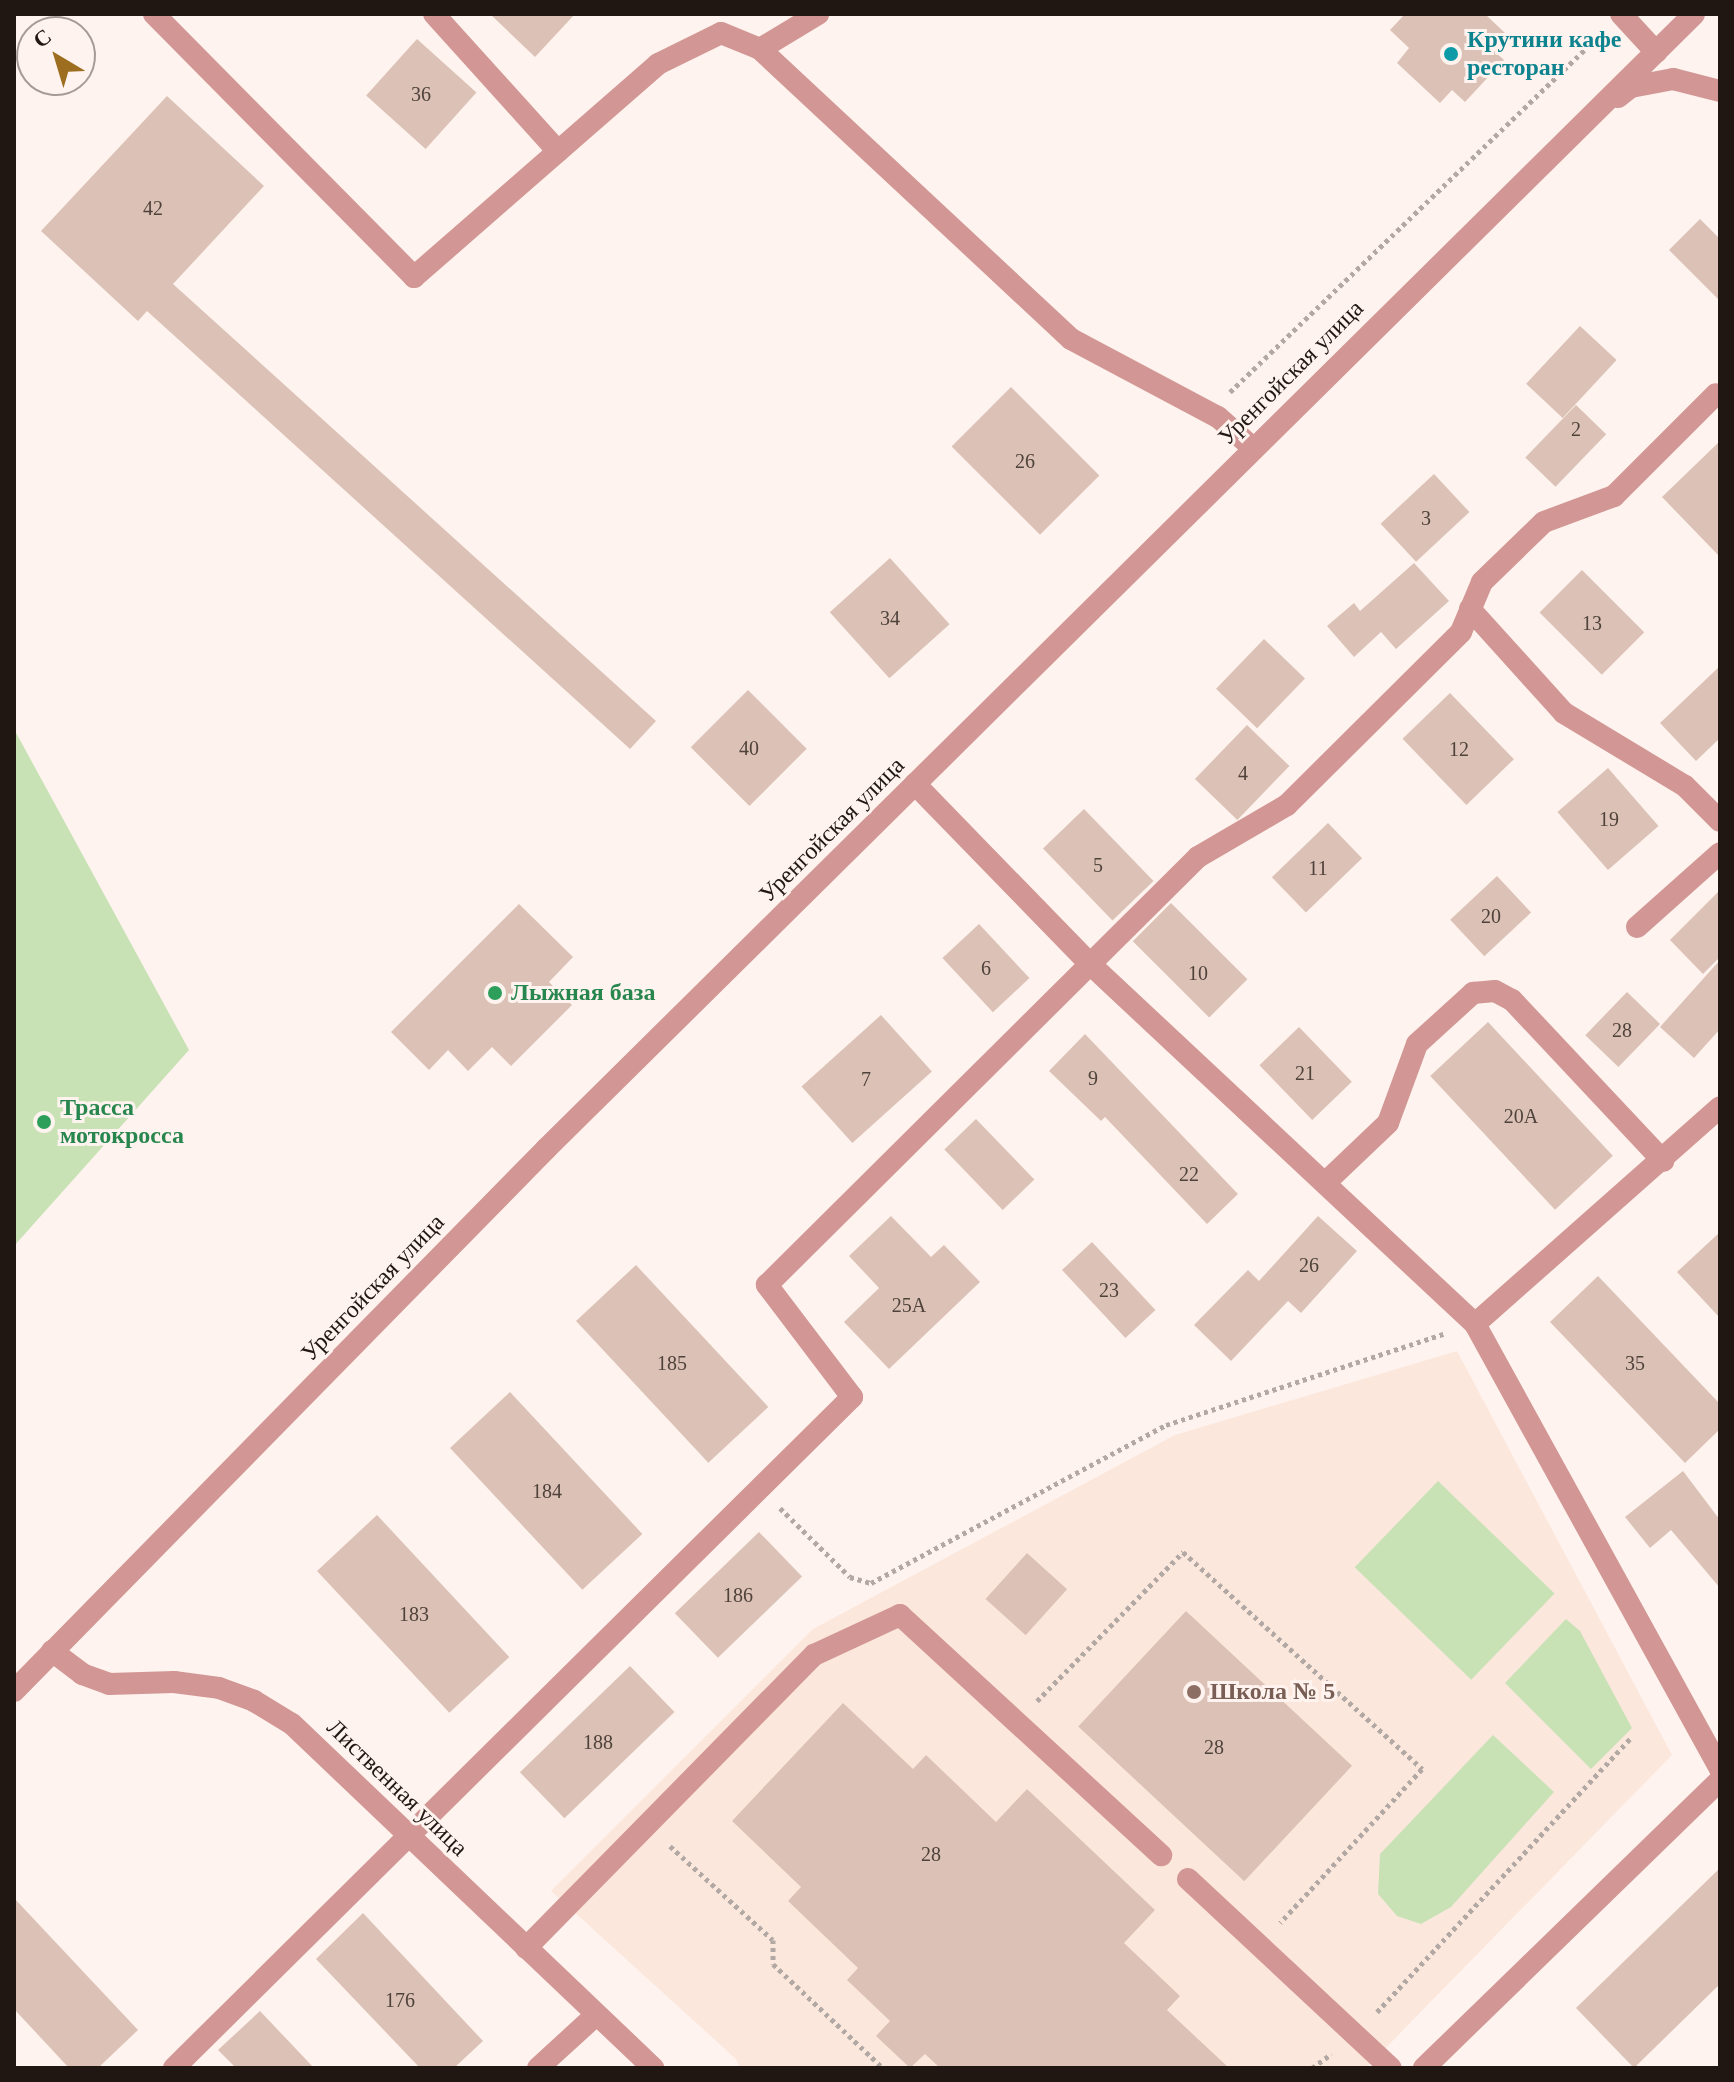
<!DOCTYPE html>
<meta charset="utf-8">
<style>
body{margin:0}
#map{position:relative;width:1734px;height:2082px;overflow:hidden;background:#fef3ee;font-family:"Times New Roman",serif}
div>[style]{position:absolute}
.built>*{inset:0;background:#fce7dd}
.green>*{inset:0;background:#c8e2b6;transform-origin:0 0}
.building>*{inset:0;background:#dcc2b6;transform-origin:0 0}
.path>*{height:5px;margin-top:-2.5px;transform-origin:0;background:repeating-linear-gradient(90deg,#b3a9a4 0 4px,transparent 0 8px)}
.service>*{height:22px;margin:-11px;padding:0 11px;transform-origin:11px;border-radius:11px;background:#d29795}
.minor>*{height:22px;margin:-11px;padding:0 11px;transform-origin:11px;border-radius:11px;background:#d29795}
.tertiary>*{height:22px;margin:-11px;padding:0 11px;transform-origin:11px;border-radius:11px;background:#d29795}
.dots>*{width:22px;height:22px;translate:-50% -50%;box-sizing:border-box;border:4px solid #fef3ee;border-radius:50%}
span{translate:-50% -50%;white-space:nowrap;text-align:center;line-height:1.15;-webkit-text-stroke:6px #fef3ee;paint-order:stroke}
.number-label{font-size:20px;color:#4f423b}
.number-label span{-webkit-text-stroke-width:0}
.culture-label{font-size:24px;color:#0d838f;font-weight:700}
.left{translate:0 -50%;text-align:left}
.street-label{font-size:24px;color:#201712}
.leisure-label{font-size:24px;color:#27864d;font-weight:700}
.education-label{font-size:24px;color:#785e54;font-weight:700}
.frame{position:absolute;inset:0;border:16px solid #201712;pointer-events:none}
.north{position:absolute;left:16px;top:16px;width:80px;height:80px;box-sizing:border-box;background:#fef3ee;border:2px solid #a59b96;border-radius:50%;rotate:322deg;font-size:22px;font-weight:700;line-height:32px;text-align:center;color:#201712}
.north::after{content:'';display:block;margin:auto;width:28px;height:36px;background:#9d6d20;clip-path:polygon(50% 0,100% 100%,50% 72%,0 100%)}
</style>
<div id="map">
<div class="built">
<i style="clip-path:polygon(1457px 1351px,1672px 1755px,1366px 2068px,740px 2068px,736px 2059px,551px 1891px,813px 1629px,1175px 1435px)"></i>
</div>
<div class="green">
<i style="clip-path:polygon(14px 729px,189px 1050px,14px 1246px)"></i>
<i style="left:1438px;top:1481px;width:162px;height:120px;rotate:44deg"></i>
<i style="clip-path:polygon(1566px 1619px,1580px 1631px,1632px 1728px,1591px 1769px,1505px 1683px)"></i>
<i style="clip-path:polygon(1493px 1735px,1554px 1792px,1451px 1907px,1421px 1924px,1397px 1916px,1378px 1894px,1380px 1854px)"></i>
</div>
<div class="building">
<i style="clip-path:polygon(490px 14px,575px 14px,535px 57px)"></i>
<i style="clip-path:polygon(1405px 14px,1485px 14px,1505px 33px,1491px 48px,1504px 60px,1465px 102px,1452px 90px,1440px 103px,1397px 63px,1409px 48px,1390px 30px)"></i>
<i style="left:417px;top:39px;width:80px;height:76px;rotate:42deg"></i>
<i style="clip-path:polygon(167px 96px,264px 186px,173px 284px,656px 721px,630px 749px,147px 311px,138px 321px,41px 231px)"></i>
<i style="clip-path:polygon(1700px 219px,1720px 239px,1720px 301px,1669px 250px)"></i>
<i style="left:1580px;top:326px;width:50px;height:79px;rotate:43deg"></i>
<i style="left:1011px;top:387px;width:125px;height:84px;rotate:45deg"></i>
<i style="left:1576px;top:405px;width:42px;height:73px;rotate:44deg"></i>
<i style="clip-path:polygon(1720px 441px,1720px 557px,1662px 497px)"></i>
<i style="left:1434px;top:474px;width:52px;height:73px;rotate:47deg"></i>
<i style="left:890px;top:558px;width:89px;height:81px;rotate:48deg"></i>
<i style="clip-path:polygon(1414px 563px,1449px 601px,1396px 649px,1381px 632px,1354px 657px,1327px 626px,1354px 603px,1360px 611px)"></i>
<i style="left:1582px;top:570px;width:88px;height:60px;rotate:45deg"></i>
<i style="left:1264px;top:639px;width:57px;height:69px;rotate:44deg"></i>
<i style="clip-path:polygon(1720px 666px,1720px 738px,1696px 761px,1660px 723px)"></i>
<i style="left:748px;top:690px;width:83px;height:81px;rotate:45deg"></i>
<i style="left:1450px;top:693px;width:92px;height:66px;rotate:46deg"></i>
<i style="left:1247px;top:725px;width:59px;height:75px;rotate:44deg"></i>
<i style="left:1608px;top:768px;width:77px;height:67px;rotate:49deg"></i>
<i style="left:1084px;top:809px;width:100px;height:57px;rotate:46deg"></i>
<i style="left:1328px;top:823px;width:49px;height:78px;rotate:46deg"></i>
<i style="left:1497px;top:876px;width:50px;height:64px;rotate:47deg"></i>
<i style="clip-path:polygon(1720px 890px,1720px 957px,1703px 974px,1670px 940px)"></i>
<i style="left:1171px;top:903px;width:108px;height:54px;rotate:45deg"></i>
<i style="clip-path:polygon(519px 904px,573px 957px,549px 982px,572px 1005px,511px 1066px,492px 1047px,468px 1071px,448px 1050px,429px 1070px,391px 1032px)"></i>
<i style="left:979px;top:924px;width:74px;height:50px;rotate:47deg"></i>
<i style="clip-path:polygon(1720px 960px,1720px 1029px,1694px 1058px,1660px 1027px)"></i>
<i style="left:1627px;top:992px;width:46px;height:60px;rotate:44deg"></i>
<i style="left:881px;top:1015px;width:76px;height:107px;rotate:48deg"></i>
<i style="left:1488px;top:1022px;width:183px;height:79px;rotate:47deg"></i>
<i style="left:1299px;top:1027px;width:76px;height:55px;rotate:46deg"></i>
<i style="clip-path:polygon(1085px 1034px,1238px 1194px,1207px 1224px,1105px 1117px,1101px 1121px,1049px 1071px)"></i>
<i style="left:976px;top:1119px;width:84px;height:44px;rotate:46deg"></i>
<i style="clip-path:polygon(891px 1216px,931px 1257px,944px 1245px,980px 1282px,889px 1369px,844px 1322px,879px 1288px,849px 1256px)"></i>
<i style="clip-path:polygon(1318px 1216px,1357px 1251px,1301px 1313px,1288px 1301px,1231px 1361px,1194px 1325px,1248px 1270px,1259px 1281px)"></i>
<i style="clip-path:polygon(1720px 1232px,1720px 1318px,1677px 1272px)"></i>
<i style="left:1092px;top:1242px;width:93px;height:41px;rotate:47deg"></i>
<i style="left:636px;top:1265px;width:194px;height:82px;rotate:47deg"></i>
<i style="clip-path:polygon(1598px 1276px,1720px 1404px,1720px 1429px,1685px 1463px,1550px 1322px)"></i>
<i style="left:510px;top:1392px;width:194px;height:82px;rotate:47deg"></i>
<i style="clip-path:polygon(1683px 1471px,1720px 1520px,1720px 1588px,1671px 1530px,1650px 1548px,1625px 1517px)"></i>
<i style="left:377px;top:1515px;width:194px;height:82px;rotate:47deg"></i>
<i style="left:759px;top:1532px;width:62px;height:117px;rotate:46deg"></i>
<i style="left:1027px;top:1553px;width:54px;height:62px;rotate:42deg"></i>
<i style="left:1186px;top:1611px;width:227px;height:158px;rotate:43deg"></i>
<i style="left:630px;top:1666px;width:64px;height:153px;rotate:46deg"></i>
<i style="clip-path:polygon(843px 1703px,913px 1769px,926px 1755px,996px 1822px,1027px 1789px,1155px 1910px,1124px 1943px,1180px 1996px,1167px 2010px,1229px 2068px,940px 2068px,925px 2054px,910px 2068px,876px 2036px,890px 2021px,847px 1980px,858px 1968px,788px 1901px,801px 1887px,732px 1821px)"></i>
<i style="clip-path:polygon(1720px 1868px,1720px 1984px,1634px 2068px,1576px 2008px)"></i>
<i style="clip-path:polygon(14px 1898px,138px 2030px,98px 2068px,69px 2068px,14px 2009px)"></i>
<i style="clip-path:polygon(363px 1913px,483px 2041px,454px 2068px,420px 2068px,316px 1959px)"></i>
<i style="clip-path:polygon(260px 2011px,314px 2068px,236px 2068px,218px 2050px)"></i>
</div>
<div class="path">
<i style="left:1230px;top:392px;width:514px;rotate:-43.98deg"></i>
<i style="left:780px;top:1508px;width:98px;rotate:44.6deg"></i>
<i style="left:850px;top:1577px;width:22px;rotate:16deg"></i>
<i style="left:871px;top:1583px;width:335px;rotate:-28.2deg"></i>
<i style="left:1166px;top:1425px;width:292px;rotate:-18.2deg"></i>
<i style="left:1037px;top:1701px;width:209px;rotate:-45.6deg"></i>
<i style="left:1183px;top:1552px;width:323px;rotate:42.2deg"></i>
<i style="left:1422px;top:1769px;width:209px;rotate:132.7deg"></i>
<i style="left:670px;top:1846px;width:139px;rotate:42.4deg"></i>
<i style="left:773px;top:1940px;width:24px;rotate:90deg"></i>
<i style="left:773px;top:1964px;width:151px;rotate:43.4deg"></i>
<i style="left:1377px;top:2012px;width:375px;rotate:-47.2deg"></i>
<i style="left:1312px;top:2068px;width:24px;rotate:-36deg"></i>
</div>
<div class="service">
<i style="left:154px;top:14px;width:370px;rotate:45.3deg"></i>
<i style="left:414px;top:277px;width:324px;rotate:-41.1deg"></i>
<i style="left:658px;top:64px;width:70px;rotate:-26.2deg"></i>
<i style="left:721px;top:33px;width:42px;rotate:22.3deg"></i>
<i style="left:760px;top:49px;width:425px;rotate:43deg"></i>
<i style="left:1071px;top:339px;width:166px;rotate:28deg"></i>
<i style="left:1218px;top:417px;width:47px;rotate:41.5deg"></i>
<i style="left:434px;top:14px;width:185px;rotate:47.9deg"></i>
<i style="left:1621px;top:14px;width:52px;rotate:47.4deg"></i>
<i style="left:760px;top:49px;width:68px;rotate:-31.1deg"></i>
<i style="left:1470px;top:609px;width:140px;rotate:47.9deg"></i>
<i style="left:1564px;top:713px;width:141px;rotate:31.1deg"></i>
<i style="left:1685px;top:786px;width:49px;rotate:45deg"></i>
<i style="left:915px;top:784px;width:250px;rotate:45.8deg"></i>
<i style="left:1089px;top:963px;width:529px;rotate:43.08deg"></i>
<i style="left:1475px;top:1324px;width:508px;rotate:61.16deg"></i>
<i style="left:1637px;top:927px;width:111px;rotate:-41.7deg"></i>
<i style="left:1325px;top:1183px;width:87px;rotate:-43.6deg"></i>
<i style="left:1388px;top:1123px;width:84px;rotate:-69.8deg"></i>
<i style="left:1417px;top:1044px;width:76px;rotate:-42.3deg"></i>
<i style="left:1473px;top:993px;width:22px;rotate:-5deg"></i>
<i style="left:1495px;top:991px;width:19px;rotate:28deg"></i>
<i style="left:1512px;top:1000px;width:221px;rotate:46.8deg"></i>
<i style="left:1475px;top:1324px;width:327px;rotate:-41.5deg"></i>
<i style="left:1188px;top:1879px;width:277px;rotate:43deg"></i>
<i style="left:526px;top:1948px;width:411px;rotate:-45.5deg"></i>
<i style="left:814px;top:1655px;width:95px;rotate:-24.9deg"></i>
<i style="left:900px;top:1615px;width:355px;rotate:42.6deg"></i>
<i style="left:174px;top:2068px;width:954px;rotate:-44.7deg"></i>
<i style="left:852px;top:1397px;width:141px;rotate:-127.2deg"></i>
<i style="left:767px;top:1285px;width:607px;rotate:-44.8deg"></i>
<i style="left:1198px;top:857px;width:103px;rotate:-30.3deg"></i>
<i style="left:1287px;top:805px;width:245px;rotate:-44.8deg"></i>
<i style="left:1461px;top:632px;width:54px;rotate:-67.2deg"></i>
<i style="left:1482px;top:582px;width:86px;rotate:-44.1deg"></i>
<i style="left:1544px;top:522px;width:75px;rotate:-20.4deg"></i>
<i style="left:1614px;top:496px;width:144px;rotate:-45deg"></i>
<i style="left:538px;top:2068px;width:79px;rotate:-42.4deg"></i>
<i style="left:1424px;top:2068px;width:413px;rotate:-44.2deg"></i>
</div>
<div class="minor">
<i style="left:52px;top:1651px;width:38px;rotate:37deg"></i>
<i style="left:82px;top:1674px;width:29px;rotate:20deg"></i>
<i style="left:109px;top:1684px;width:65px;rotate:-1.8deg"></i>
<i style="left:174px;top:1682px;width:45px;rotate:7.6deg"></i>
<i style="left:219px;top:1688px;width:37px;rotate:20deg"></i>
<i style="left:254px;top:1701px;width:44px;rotate:31.2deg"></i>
<i style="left:292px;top:1724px;width:499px;rotate:43.6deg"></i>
</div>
<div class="tertiary">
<i style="left:1618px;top:97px;width:16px;rotate:-38deg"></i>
<i style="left:1631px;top:87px;width:43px;rotate:-10.8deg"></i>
<i style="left:1673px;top:79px;width:49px;rotate:14.3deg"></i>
<i style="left:14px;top:1691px;width:759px;rotate:-45.53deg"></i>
<i style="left:546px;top:1149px;width:1614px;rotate:-44.67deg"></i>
</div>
<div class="dots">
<i style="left:1451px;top:54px;background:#0f9aa8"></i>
<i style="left:495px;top:993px;background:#2e9e5b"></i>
<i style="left:44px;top:1122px;background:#2e9e5b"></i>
<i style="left:1194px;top:1692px;background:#8d6e63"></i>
</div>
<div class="number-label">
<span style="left:421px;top:94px">36</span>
<span style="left:153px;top:208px">42</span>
<span style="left:1576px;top:429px">2</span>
<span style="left:1025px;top:461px">26</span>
<span style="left:1426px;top:518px">3</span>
<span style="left:890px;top:618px">34</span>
<span style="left:1592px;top:623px">13</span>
<span style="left:749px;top:748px">40</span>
<span style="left:1459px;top:749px">12</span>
<span style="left:1243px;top:773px">4</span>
<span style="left:1609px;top:819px">19</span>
<span style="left:1098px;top:865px">5</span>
<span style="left:1318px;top:868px">11</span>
<span style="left:1491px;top:916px">20</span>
<span style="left:986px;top:968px">6</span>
<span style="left:1198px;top:973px">10</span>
<span style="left:1622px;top:1030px">28</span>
<span style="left:1305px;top:1073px">21</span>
<span style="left:1093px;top:1078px">9</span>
<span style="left:866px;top:1079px">7</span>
<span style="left:1521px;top:1116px">20А</span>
<span style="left:1189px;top:1174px">22</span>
<span style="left:1309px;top:1265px">26</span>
<span style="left:1109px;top:1290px">23</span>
<span style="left:909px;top:1305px">25А</span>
<span style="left:672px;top:1363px">185</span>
<span style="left:1635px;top:1363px">35</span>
<span style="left:547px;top:1491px">184</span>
<span style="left:738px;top:1595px">186</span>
<span style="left:414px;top:1614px">183</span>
<span style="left:598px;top:1742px">188</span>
<span style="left:1214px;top:1747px">28</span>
<span style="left:931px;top:1854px">28</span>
<span style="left:400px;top:2000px">176</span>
</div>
<div class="culture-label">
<span class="left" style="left:1467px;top:54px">Крутини кафе<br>ресторан</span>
</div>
<div class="street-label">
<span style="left:1291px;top:373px;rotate:-45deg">Уренгойская улица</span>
<span style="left:832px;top:830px;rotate:-45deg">Уренгойская улица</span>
<span style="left:373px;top:1288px;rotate:-46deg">Уренгойская улица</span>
<span style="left:397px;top:1788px;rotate:44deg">Лиственная улица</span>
</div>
<div class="leisure-label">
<span class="left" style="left:511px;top:993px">Лыжная база</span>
<span class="left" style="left:60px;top:1122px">Трасса<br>мотокросса</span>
</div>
<div class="education-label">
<span class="left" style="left:1210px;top:1692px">Школа № 5</span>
</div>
<div class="frame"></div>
<div class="north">С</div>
</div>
